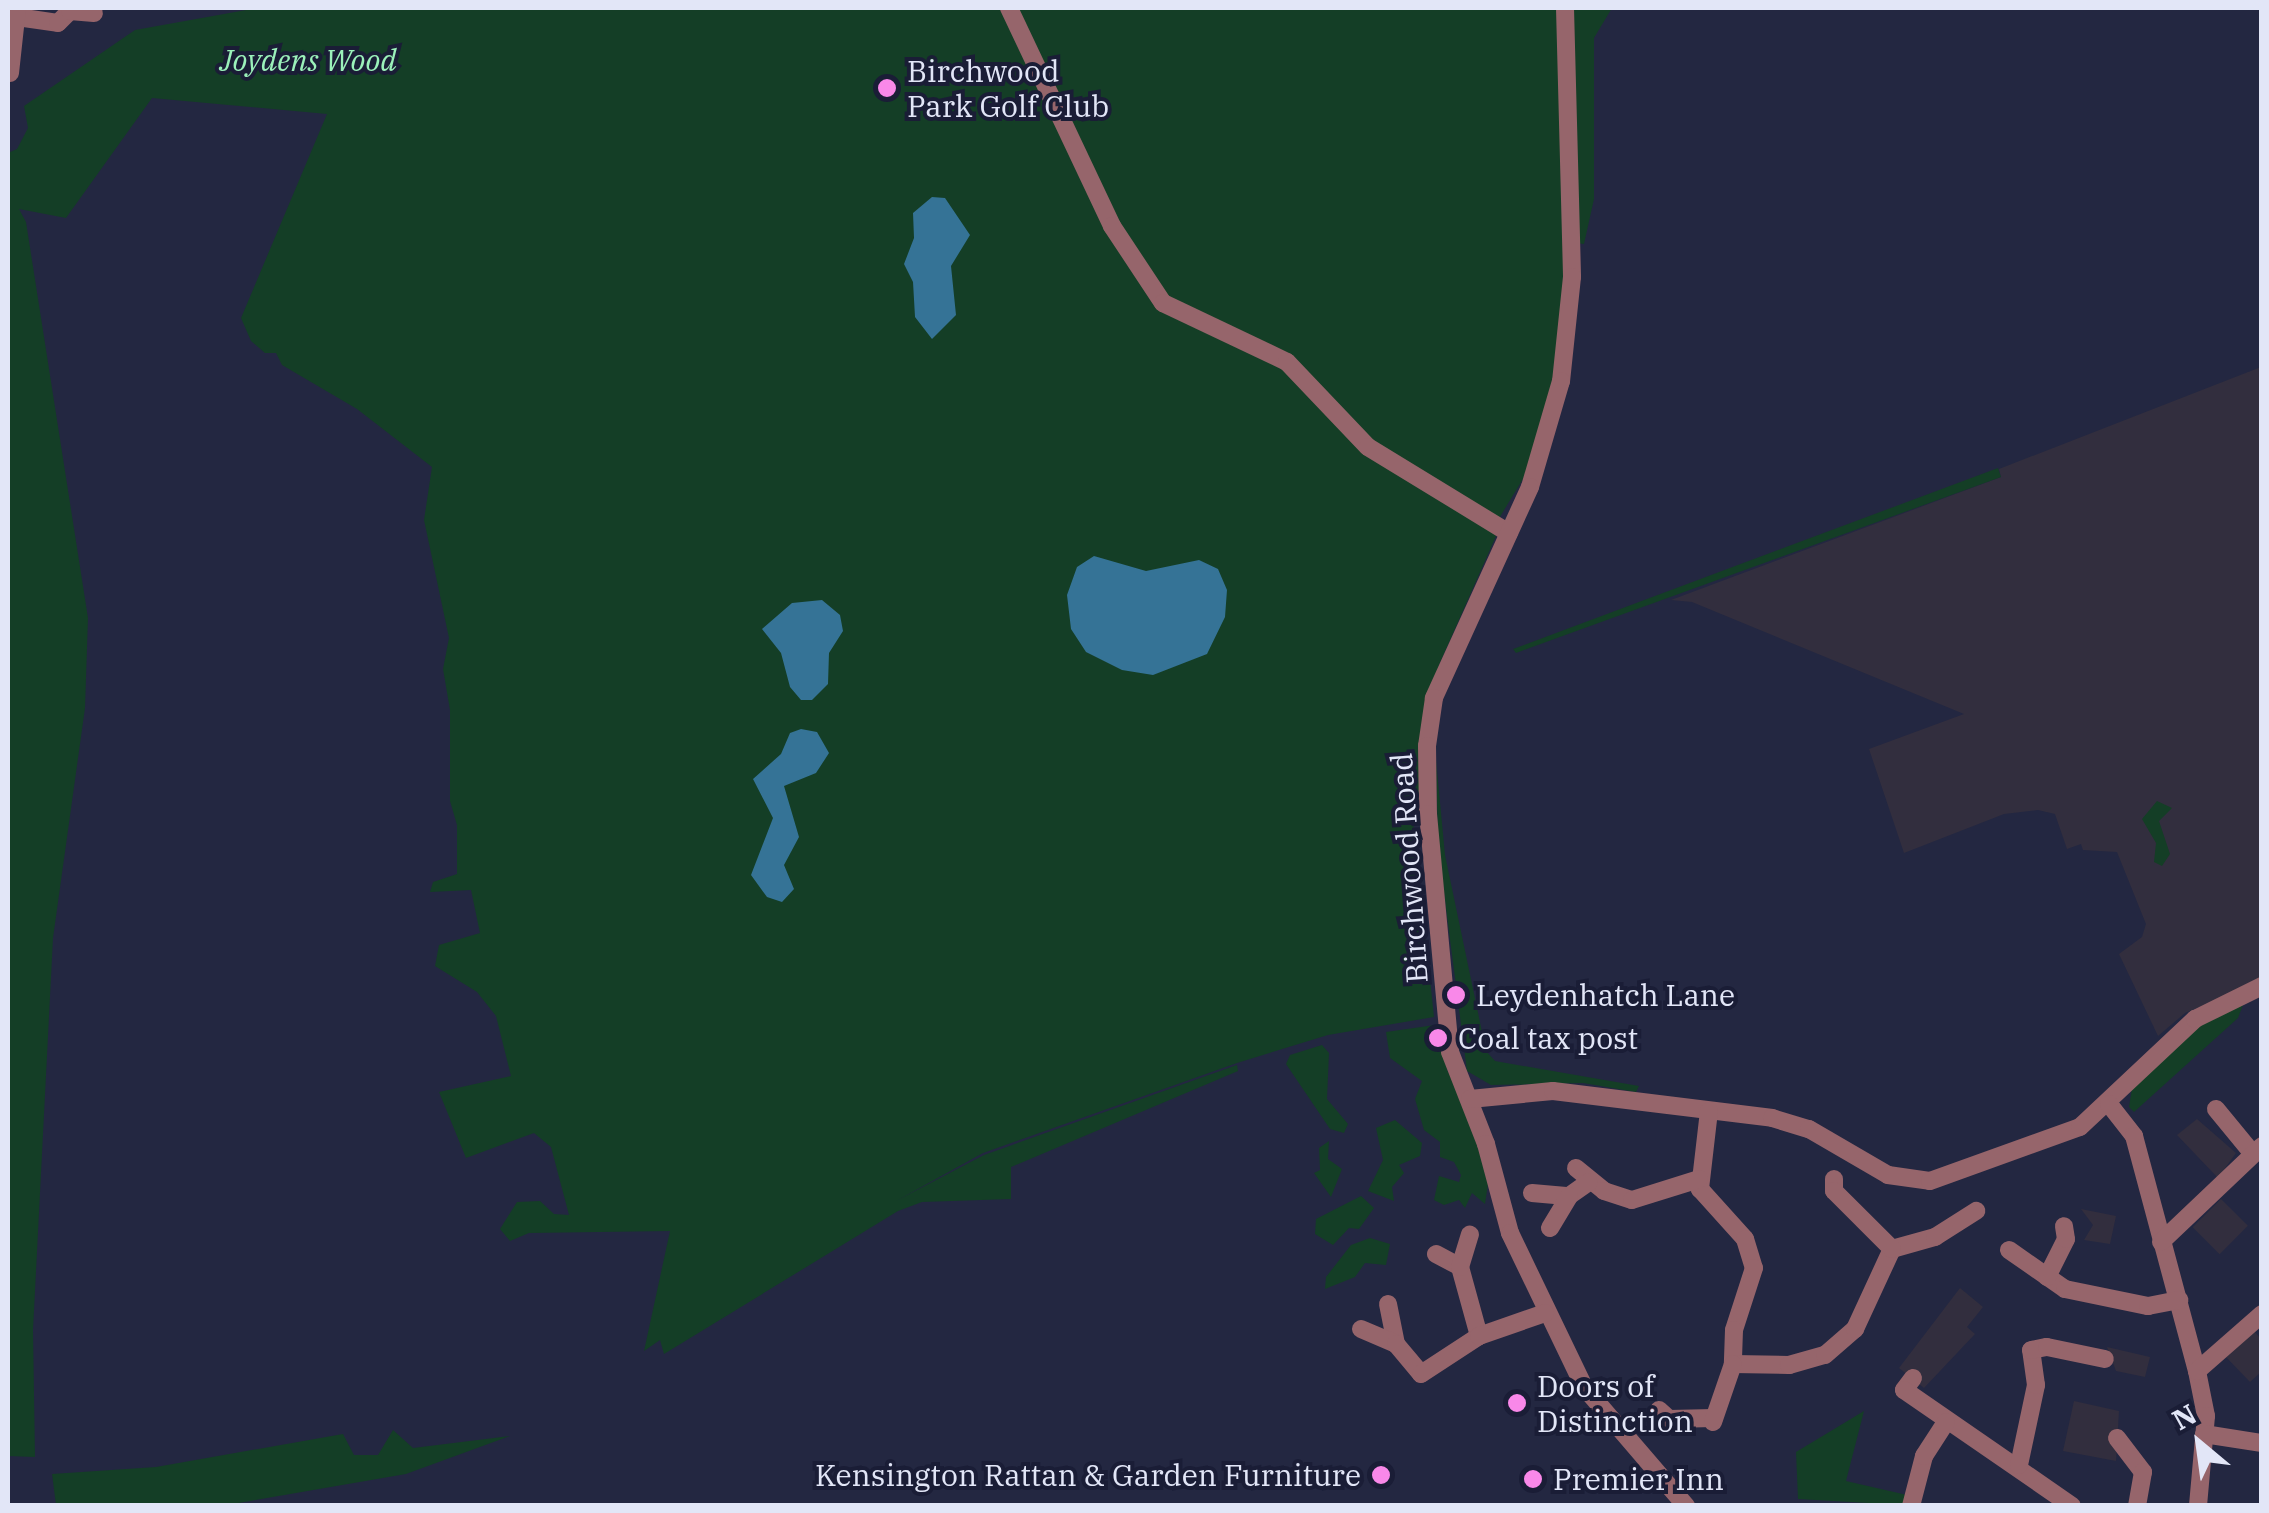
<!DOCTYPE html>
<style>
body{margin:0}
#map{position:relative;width:2269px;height:1513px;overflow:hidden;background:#232741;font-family:"IBM Plex Serif",serif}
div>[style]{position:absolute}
.industrial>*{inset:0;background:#322e3e;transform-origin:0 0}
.green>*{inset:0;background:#143e26}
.water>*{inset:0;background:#357396}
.minor>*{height:18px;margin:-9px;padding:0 9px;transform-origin:9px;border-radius:9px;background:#96656b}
.dots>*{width:28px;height:28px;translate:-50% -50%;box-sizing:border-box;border:5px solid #1a1d36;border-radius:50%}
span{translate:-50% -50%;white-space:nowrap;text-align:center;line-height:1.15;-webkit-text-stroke:8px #1a1d36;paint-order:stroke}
.park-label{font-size:30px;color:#9bf1ba;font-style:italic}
.poi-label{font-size:30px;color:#e2e6f7}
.left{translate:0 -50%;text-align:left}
.right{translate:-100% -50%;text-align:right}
.street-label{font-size:30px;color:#e2e6f7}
.frame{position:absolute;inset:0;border:10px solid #e2e6f7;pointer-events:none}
.north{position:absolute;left:2149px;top:1393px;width:100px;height:100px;-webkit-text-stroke:8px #1a1d36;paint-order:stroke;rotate:331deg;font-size:28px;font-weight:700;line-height:40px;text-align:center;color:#e2e6f7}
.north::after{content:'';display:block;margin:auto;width:35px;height:45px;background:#e2e6f7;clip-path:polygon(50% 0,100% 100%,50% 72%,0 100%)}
</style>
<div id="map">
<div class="industrial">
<i style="clip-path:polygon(2261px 367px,2261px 982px,2185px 1013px,2158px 1036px,2119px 954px,2142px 937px,2146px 924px,2117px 852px,2083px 850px,2081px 844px,2067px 849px,2055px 814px,2038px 810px,2004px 814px,1904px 853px,1869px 749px,1964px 714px,1692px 602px,1671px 600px,2001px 477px,1999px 469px)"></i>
<i style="clip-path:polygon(2197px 1119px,2236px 1153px,2218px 1178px,2177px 1135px)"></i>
<i style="left:2221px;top:1199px;width:38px;height:40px;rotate:45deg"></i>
<i style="clip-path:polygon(2081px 1209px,2116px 1216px,2110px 1244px,2084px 1240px,2093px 1225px)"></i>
<i style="clip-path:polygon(1960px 1288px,1983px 1307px,1967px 1327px,1975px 1334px,1924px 1388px,1899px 1368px)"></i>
<i style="clip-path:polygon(2254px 1331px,2261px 1339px,2261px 1372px,2250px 1382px,2225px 1356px)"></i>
<i style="clip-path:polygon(2107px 1347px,2150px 1357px,2145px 1377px,2116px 1371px)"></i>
<i style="clip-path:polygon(2074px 1401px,2119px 1411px,2116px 1461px,2063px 1451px)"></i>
</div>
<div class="green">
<i style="clip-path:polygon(257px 8px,1562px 8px,1572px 277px,1546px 441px,1498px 520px,1483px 515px,1496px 536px,1439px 665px,1419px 742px,1420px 812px,1412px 811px,1434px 1017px,1328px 1035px,1237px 1063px,983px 1153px,896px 1201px,984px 1155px,1237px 1065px,1238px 1071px,1011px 1167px,1011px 1199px,922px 1202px,898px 1211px,664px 1354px,660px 1340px,644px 1351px,670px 1231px,529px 1233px,510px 1241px,500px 1229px,517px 1202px,540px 1201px,554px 1214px,569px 1215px,551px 1147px,534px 1133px,466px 1158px,439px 1092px,511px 1076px,496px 1016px,477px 992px,435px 966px,439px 945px,480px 933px,471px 890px,430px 892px,433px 882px,457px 874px,457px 825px,450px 801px,450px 710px,443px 669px,449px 638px,424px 520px,432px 467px,357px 409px,282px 365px,276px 353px,265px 353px,251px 341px,241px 318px,327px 114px,152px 98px,66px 218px,19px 209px,26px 222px,88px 618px,85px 708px,53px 938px,33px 1330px,35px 1457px,8px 1456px,8px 153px,17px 149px,28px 128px,24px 106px,135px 30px)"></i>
<i style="clip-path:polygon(1573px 8px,1612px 8px,1594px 38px,1594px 199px,1584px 244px,1577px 243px)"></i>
<i style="clip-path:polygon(1998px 468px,2001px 477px,1516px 653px,1513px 649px)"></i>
<i style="clip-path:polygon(1436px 760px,1445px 855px,1486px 1051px,1495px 1061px,1639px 1086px,1636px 1092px,1583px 1083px,1491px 1085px,1467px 1071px,1438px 846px)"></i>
<i style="clip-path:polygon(2157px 801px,2172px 808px,2159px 821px,2170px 854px,2162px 866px,2154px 862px,2156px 843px,2142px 819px)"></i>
<i style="clip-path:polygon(2246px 997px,2238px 1018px,2134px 1112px,2129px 1107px,2132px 1088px,2194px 1026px)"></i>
<i style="clip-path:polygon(1435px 1025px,1448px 1072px,1466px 1104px,1488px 1184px,1485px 1204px,1472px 1193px,1465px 1208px,1459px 1200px,1444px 1205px,1434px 1200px,1439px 1176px,1459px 1182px,1461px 1175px,1454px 1162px,1440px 1157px,1440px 1142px,1424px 1130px,1415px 1099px,1422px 1081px,1390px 1058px,1386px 1032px)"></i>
<i style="clip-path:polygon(1322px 1045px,1329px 1053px,1327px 1099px,1348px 1124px,1344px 1133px,1330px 1129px,1286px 1064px,1290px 1055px)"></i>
<i style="clip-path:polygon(1395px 1120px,1422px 1143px,1420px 1156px,1399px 1165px,1404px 1173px,1392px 1187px,1394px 1201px,1368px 1191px,1383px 1160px,1376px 1128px)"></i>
<i style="clip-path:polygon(1329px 1141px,1328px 1159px,1342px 1169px,1331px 1197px,1314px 1173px,1320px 1170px,1319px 1148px)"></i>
<i style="clip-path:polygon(1361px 1196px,1374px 1208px,1359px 1229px,1349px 1228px,1333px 1245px,1315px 1234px,1316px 1219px)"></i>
<i style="clip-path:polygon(1370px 1238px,1390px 1244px,1386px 1265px,1365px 1263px,1355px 1277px,1325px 1289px,1326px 1277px,1351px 1245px)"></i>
<i style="clip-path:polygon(1864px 1411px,1846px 1481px,1907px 1495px,1904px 1505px,1798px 1499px,1796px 1452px)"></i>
<i style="clip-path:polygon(393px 1430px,413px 1448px,510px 1436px,406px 1474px,227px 1505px,56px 1505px,52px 1474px,156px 1467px,343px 1434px,354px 1455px,378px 1455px)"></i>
</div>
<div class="water">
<i style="clip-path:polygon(932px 197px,945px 198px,970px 235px,951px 266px,956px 315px,932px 339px,915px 317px,913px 282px,904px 264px,914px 238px,913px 213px)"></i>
<i style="clip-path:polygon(1094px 556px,1146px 571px,1199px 560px,1218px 569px,1227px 590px,1225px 617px,1207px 654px,1153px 675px,1122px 670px,1086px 652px,1071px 629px,1067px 595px,1077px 567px)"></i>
<i style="clip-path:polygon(822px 600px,840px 615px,843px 631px,829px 653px,828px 684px,812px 700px,801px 700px,790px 687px,781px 653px,762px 629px,792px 603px)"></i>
<i style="clip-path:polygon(801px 729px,817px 732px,829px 753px,816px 773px,784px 786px,799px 837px,784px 865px,794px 889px,782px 902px,767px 897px,751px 875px,773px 818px,753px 779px,781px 754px,790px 733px)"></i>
</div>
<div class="minor">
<i style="left:1009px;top:8px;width:241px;rotate:64.7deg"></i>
<i style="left:1112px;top:226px;width:92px;rotate:56.5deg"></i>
<i style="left:1163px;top:303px;width:137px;rotate:25.4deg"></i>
<i style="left:1287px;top:362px;width:117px;rotate:46.4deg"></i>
<i style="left:1368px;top:447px;width:165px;rotate:31.4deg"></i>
<i style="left:1565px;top:8px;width:269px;rotate:88.5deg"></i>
<i style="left:1572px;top:277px;width:105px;rotate:96deg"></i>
<i style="left:1561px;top:381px;width:110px;rotate:106.3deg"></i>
<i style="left:1530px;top:487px;width:232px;rotate:114.5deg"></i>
<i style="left:1434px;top:698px;width:49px;rotate:98.3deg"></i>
<i style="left:1427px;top:746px;width:68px;rotate:89.2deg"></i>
<i style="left:1428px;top:814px;width:239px;rotate:84.7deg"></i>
<i style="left:1450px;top:1052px;width:99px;rotate:68.6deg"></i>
<i style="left:1486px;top:1144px;width:92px;rotate:74.9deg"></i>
<i style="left:1510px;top:1233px;width:171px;rotate:64.3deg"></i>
<i style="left:1584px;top:1387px;width:157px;rotate:49.4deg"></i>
<i style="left:17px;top:17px;width:41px;rotate:8.3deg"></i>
<i style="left:58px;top:23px;width:17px;rotate:-45deg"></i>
<i style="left:70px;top:11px;width:24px;rotate:5deg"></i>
<i style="left:10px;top:73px;width:64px;rotate:-83.8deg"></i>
<i style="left:1470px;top:1099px;width:83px;rotate:-5.5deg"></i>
<i style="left:1553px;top:1091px;width:221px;rotate:7deg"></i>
<i style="left:1772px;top:1118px;width:39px;rotate:17deg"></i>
<i style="left:1809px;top:1129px;width:91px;rotate:30.2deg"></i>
<i style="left:1888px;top:1175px;width:42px;rotate:8.1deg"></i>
<i style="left:1930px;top:1181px;width:159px;rotate:-19.8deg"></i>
<i style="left:2080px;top:1127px;width:158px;rotate:-43.2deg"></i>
<i style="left:2195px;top:1019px;width:75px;rotate:-26.2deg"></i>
<i style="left:2109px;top:1104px;width:41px;rotate:52deg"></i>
<i style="left:2134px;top:1136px;width:243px;rotate:75deg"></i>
<i style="left:2197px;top:1371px;width:46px;rotate:78.7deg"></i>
<i style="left:2206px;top:1416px;width:90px;rotate:95.1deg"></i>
<i style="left:2216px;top:1109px;width:58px;rotate:50.6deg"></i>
<i style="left:1709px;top:1111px;width:79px;rotate:96.6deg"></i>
<i style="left:1700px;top:1189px;width:67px;rotate:48deg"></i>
<i style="left:1745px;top:1239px;width:30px;rotate:73deg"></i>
<i style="left:1754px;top:1268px;width:65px;rotate:107.9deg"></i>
<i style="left:1734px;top:1330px;width:34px;rotate:92deg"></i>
<i style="left:1733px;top:1364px;width:56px;rotate:1deg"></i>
<i style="left:1789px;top:1365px;width:37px;rotate:-16deg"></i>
<i style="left:1825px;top:1355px;width:40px;rotate:-41deg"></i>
<i style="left:1855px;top:1329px;width:88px;rotate:-65.2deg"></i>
<i style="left:1892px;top:1249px;width:45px;rotate:-15.6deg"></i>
<i style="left:1935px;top:1237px;width:49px;rotate:-32.4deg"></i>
<i style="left:1576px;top:1168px;width:36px;rotate:39deg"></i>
<i style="left:1604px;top:1191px;width:29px;rotate:18deg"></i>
<i style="left:1632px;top:1200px;width:70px;rotate:-17.4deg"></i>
<i style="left:1834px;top:1179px;width:12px;rotate:90deg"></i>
<i style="left:1834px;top:1191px;width:82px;rotate:45deg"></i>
<i style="left:1532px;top:1193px;width:37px;rotate:5deg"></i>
<i style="left:1569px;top:1196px;width:24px;rotate:-35deg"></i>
<i style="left:1550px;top:1228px;width:37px;rotate:-59deg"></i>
<i style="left:2161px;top:1242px;width:139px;rotate:-43.5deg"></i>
<i style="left:2009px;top:1250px;width:68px;rotate:34.9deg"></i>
<i style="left:2065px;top:1289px;width:85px;rotate:11.6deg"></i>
<i style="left:2148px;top:1306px;width:32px;rotate:-11deg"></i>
<i style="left:1436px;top:1254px;width:27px;rotate:28deg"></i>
<i style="left:1460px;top:1267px;width:72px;rotate:74.6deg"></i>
<i style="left:1460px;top:1267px;width:34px;rotate:-73deg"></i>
<i style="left:2047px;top:1277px;width:42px;rotate:-63.4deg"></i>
<i style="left:2066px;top:1239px;width:13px;rotate:-99deg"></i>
<i style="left:1388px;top:1304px;width:41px;rotate:78.7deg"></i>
<i style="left:1361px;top:1329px;width:38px;rotate:23deg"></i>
<i style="left:1396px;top:1344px;width:39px;rotate:50deg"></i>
<i style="left:1421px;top:1374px;width:69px;rotate:-33.2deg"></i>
<i style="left:1479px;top:1336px;width:70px;rotate:-19.2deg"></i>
<i style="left:2197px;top:1371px;width:86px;rotate:-41.2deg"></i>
<i style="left:1913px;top:1378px;width:15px;rotate:127deg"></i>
<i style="left:1904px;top:1390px;width:204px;rotate:34.6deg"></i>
<i style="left:1659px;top:1410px;width:13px;rotate:42deg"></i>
<i style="left:1669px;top:1419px;width:45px;rotate:-1.3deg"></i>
<i style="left:1713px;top:1422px;width:61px;rotate:-71deg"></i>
<i style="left:2204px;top:1434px;width:59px;rotate:8.8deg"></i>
<i style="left:2117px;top:1438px;width:43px;rotate:52.6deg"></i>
<i style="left:2143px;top:1472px;width:35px;rotate:100deg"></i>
<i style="left:2019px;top:1465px;width:82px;rotate:-78deg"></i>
<i style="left:2036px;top:1385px;width:35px;rotate:-98deg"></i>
<i style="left:2031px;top:1350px;width:16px;rotate:-11deg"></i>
<i style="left:2047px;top:1347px;width:59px;rotate:11.7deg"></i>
<i style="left:1911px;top:1506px;width:52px;rotate:-75.4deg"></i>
<i style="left:1924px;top:1456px;width:40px;rotate:-57.1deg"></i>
</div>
<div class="dots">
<i style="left:887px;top:88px;background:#f988e9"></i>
<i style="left:1456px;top:995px;background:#f988e9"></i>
<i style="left:1438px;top:1038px;background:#f988e9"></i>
<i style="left:1517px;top:1403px;background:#f988e9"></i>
<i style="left:1381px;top:1475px;background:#f988e9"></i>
<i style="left:1533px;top:1479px;background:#f988e9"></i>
</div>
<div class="park-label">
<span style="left:308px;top:60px">Joydens Wood</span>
</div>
<div class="poi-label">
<span class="left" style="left:907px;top:88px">Birchwood<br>Park Golf Club</span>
<span class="left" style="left:1476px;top:995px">Leydenhatch Lane</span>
<span class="left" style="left:1458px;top:1038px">Coal tax post</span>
<span class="left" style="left:1537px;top:1403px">Doors of<br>Distinction</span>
<span class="right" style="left:1361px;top:1475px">Kensington Rattan &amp; Garden Furniture</span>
<span class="left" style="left:1553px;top:1479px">Premier Inn</span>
</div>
<div class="street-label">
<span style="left:1409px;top:868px;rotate:-94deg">Birchwood Road</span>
</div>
<div class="frame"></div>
<div class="north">N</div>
</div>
